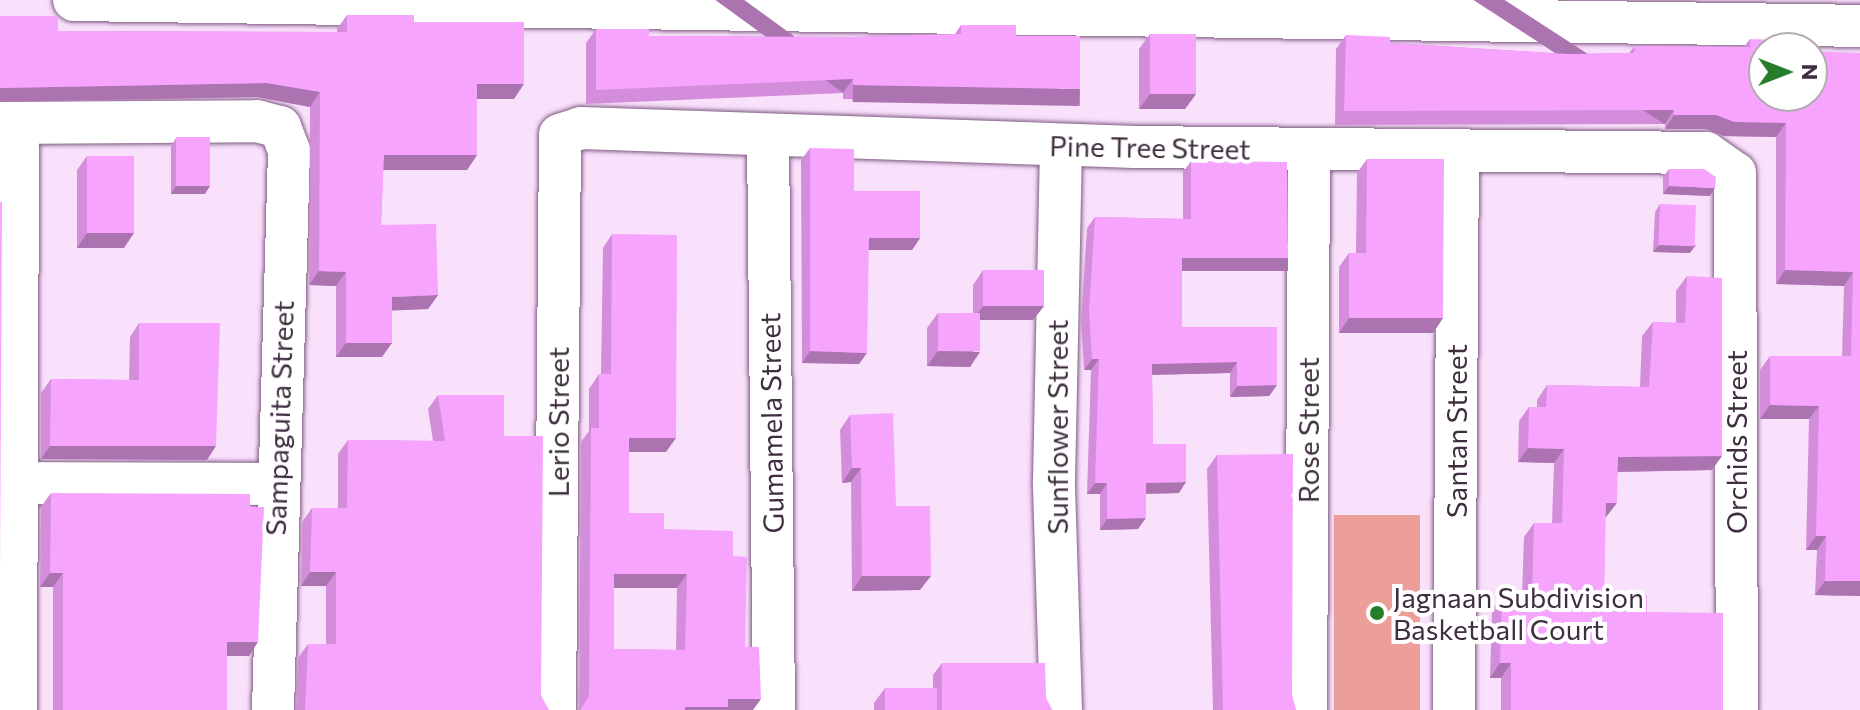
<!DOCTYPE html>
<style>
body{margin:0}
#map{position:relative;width:1860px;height:710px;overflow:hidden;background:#f9e0fb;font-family:Commissioner,sans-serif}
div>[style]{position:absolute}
.green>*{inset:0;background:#ec9e99;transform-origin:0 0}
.roads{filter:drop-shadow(0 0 2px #7e5a81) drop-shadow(0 0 2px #7e5a81)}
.minor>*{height:42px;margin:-21px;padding:0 21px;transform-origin:21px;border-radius:21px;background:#fff}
.wall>*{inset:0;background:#d48dda}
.shaded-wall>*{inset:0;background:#ac73b1;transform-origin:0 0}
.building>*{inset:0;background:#f6a4fd;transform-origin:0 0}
.dots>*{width:22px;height:22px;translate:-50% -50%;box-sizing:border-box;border:4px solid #fff;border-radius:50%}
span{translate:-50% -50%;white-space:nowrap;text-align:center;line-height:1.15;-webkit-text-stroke:8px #fff;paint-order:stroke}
.street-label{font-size:28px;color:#3e2e3f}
.poi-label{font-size:28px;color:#3e2e3f}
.left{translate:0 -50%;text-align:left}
.north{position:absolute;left:1748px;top:32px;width:80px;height:80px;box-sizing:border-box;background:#fff;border:2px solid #b2abb2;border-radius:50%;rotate:90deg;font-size:22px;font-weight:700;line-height:32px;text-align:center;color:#3e2e3f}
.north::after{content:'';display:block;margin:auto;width:28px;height:36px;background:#267e2c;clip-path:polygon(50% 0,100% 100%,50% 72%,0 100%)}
</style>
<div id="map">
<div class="green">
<i style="left:1334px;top:515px;width:86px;height:195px"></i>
</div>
<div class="roads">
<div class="minor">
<i style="left:74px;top:0;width:1786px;rotate:0.83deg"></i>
<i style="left:0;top:123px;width:257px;rotate:-0.4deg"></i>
<i style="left:257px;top:121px;width:24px;rotate:15deg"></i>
<i style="left:280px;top:127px;width:26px;rotate:69deg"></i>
<i style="left:289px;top:151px;width:559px;rotate:91.64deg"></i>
<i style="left:768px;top:136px;width:574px;rotate:89.4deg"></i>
<i style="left:18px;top:483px;width:257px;rotate:0.2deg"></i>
<i style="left:16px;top:710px;width:587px;rotate:-89.8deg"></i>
<i style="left:555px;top:710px;width:575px;rotate:-89.5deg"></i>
<i style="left:560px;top:135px;width:22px;rotate:-18deg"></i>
<i style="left:581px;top:128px;width:554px;rotate:1.96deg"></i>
<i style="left:1135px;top:147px;width:571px;rotate:0.6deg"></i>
<i style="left:1706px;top:153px;width:35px;rotate:35deg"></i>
<i style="left:1735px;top:173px;width:537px;rotate:89.79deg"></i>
<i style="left:1061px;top:710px;width:229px;rotate:-91.8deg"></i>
<i style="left:1054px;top:481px;width:336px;rotate:-88.8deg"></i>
<i style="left:1306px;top:710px;width:560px;rotate:-89.69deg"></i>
<i style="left:1454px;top:710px;width:558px;rotate:-89.59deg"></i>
</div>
</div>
<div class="wall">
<i style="clip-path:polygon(347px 15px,414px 22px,514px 99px,477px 99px,477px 155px,467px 170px,383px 170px,381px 225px,438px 295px,428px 309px,392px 310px,382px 357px,336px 357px,336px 286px,309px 285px,310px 107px,257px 97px,0 102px,0 16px,58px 31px,337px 32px,337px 29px)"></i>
<i style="clip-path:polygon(961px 25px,1016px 36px,1070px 103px,843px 99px,843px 93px,586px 104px,586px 43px,596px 29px,649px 36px,853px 37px,955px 34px)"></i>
<i style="clip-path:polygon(1150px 34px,1196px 94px,1185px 109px,1139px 109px,1139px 49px)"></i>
<i style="clip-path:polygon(1346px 35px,1390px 43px,1567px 54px,1629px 53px,1635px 46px,1744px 47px,1750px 39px,1764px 96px,1860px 53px,1860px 596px,1815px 595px,1817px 550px,1806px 550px,1809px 419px,1760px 419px,1760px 370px,1770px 356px,1842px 356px,1844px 286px,1776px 284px,1776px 137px,1724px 136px,1706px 129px,1665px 129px,1665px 124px,1335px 125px,1336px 49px)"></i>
<i style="clip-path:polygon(176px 138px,205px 194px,171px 194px,171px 146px)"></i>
<i style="clip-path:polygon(810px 148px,854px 191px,920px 238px,912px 250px,868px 250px,859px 364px,802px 363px,801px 160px)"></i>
<i style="clip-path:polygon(87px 156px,124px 248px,77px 248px,77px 170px)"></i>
<i style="clip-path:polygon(1367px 159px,1443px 318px,1433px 333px,1339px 333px,1339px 267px,1349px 253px,1356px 253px,1357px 173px)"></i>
<i style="clip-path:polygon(1191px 161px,1288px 258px,1280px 269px,1182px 269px,1182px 327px,1277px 385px,1269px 396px,1230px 397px,1230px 373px,1152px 375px,1153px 444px,1179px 493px,1146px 494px,1138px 529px,1100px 530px,1100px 494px,1087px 494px,1091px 370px,1084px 370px,1081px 320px,1087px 228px,1095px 217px,1183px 219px,1183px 172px)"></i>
<i style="clip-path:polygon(1669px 169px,1710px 196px,1663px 194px,1663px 177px)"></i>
<i style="clip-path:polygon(1660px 204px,1690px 253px,1653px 252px,1655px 212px)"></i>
<i style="clip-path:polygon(evenodd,612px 234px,666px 452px,629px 452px,629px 513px,664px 529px,733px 556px,753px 710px,579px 710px,581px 442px,589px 431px,589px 389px,599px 374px,601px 374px,603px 248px,612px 234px,614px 588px,677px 588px,676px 650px,614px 649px,614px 588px)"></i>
<i style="clip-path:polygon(983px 270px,1044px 306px,1033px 320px,980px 320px,970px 367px,927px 366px,927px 328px,938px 313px,973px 313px,973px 285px)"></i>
<i style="clip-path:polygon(1687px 276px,1712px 470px,1618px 472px,1606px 517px,1605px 517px,1604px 594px,1647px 612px,1723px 710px,1501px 710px,1501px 678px,1490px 678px,1492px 610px,1502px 595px,1522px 595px,1524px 537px,1534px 523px,1552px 523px,1554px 463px,1518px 462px,1519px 421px,1529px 407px,1537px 407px,1537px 400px,1547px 385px,1640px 387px,1642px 336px,1653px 322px,1676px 323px,1676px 291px)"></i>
<i style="clip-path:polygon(139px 323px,207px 460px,41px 459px,41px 393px,51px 379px,129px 380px,130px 337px)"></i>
<i style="clip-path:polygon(438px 395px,504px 436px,541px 696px,549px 710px,296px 710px,298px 658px,308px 644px,326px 644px,326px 586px,301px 586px,302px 522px,312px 508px,338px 508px,338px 454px,348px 440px,433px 441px,428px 409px)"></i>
<i style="clip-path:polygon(850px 415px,896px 506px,920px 590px,852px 591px,851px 482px,842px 483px,840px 430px)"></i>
<i style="clip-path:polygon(1217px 455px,1292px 696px,1296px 710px,1213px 710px,1207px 469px)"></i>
<i style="clip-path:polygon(51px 493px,249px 656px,227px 656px,227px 710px,264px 710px,53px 710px,53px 587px,40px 587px,41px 507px)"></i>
<i style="clip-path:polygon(942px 663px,1046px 698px,1052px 710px,874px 710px,874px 703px,885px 688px,933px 688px,933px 675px)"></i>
</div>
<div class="shaded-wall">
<i style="left:853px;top:79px;width:17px;height:257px;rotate:126deg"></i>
<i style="clip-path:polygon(267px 83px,320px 92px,310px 107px,257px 97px,0 102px,0 88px)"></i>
<i style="clip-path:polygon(477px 84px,524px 84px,514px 99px,467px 99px)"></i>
<i style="left:853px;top:85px;width:227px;height:17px;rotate:1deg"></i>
<i style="clip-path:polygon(1150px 94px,1196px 94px,1185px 109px,1139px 109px)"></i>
<i style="left:1674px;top:110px;width:17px;height:330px;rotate:123deg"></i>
<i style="clip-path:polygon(1674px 115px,1716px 115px,1786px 123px,1776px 137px,1724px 136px,1706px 129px,1665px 129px)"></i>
<i style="clip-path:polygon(384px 155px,477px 155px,467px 170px,374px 170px)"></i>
<i style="clip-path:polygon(176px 186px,210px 186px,205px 194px,171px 194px)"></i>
<i style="clip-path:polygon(1669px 186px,1715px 188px,1710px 196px,1663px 194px)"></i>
<i style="clip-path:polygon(87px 233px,134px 233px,124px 248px,77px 248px)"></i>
<i style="clip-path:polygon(869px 238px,920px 238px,912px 250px,860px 250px)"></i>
<i style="clip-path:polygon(1659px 245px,1696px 245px,1690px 253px,1653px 252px)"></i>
<i style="left:1182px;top:258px;width:106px;height:13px"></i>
<i style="clip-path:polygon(1785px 270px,1853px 272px,1844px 286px,1776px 284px)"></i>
<i style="clip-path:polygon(319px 271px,346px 272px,336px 286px,309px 285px)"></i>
<i style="clip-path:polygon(438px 295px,428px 309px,382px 311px,392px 297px)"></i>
<i style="clip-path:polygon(983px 306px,1044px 306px,1033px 320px,973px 320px)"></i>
<i style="clip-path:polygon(1349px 318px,1443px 318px,1433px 333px,1339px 333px)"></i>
<i style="clip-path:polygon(346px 343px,392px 343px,382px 357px,336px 357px)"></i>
<i style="clip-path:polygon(810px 351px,867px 353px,859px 364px,802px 363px)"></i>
<i style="clip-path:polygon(938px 351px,980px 352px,970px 367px,927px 366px)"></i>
<i style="clip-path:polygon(1092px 359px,1099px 359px,1091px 370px,1084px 370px)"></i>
<i style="clip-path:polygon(1237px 362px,1230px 373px,1144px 375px,1152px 364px)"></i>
<i style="clip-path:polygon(1277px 385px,1269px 396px,1230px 397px,1237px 386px)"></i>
<i style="clip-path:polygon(1770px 405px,1819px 406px,1809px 419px,1760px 419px)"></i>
<i style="clip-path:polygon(629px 438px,676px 438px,666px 452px,619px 452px)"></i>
<i style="clip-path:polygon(50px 446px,216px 446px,207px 460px,41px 459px)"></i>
<i style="clip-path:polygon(1528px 448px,1564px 449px,1554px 463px,1518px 462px)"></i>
<i style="clip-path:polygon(1722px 456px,1712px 470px,1608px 472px,1618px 457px)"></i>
<i style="clip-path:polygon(852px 468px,861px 468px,851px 482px,842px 483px)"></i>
<i style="clip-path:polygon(1186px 482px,1179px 493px,1138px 494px,1146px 483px)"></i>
<i style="clip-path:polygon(1095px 483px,1107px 483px,1100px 494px,1087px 494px)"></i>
<i style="clip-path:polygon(1606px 503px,1617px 503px,1606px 517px,1596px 517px)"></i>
<i style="clip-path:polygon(1146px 518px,1138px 529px,1100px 530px,1107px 519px)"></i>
<i style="clip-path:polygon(1816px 536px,1826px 536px,1817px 550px,1806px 550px)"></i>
<i style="clip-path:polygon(310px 572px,336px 572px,326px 586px,301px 586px)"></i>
<i style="clip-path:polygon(50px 573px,63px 573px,53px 587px,40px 587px)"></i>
<i style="clip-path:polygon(614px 574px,687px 574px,677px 588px,604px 588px)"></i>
<i style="clip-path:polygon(862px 576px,931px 576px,920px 590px,852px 591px)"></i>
<i style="clip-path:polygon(1825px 581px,1860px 581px,1860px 596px,1815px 595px)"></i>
<i style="clip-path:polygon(227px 642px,258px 642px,249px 656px,217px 656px)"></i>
<i style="clip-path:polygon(1500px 663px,1511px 663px,1501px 678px,1490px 678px)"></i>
<i style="clip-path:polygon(728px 699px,761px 699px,753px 710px,684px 710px,685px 707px)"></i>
</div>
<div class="building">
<i style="clip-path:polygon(347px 15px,414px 15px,414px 22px,524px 22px,524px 84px,477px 84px,477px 155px,384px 155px,381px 225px,436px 224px,438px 295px,392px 297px,392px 343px,346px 343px,346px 272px,319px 271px,320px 92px,267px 83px,0 88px,0 16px,58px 16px,58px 31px,347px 32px)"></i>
<i style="clip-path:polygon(961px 25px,1016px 25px,1016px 36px,1080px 36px,1080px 89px,853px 85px,853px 79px,596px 90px,596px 29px,649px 29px,649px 36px,853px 37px,961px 34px)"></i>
<i style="left:1150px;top:34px;width:46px;height:60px"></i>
<i style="clip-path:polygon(1346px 35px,1390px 37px,1390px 43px,1567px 54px,1634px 53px,1635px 46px,1750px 47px,1750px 39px,1807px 41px,1807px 48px,1764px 48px,1764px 96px,1812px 96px,1812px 51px,1860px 53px,1860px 581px,1825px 581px,1826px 536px,1816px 536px,1819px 406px,1770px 405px,1770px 356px,1851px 356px,1853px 272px,1785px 270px,1786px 123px,1734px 122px,1716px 115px,1674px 115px,1674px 110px,1344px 111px)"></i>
<i style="left:210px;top:137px;width:49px;height:34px;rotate:90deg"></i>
<i style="clip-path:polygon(810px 148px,854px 149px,854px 191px,920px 191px,920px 238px,869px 238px,867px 353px,810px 351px)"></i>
<i style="left:87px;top:156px;width:47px;height:77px"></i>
<i style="clip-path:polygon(1367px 159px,1444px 159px,1443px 318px,1349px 318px,1349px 253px,1366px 253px)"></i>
<i style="clip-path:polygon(1191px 161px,1287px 162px,1288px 258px,1182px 258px,1182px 327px,1277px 327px,1277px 385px,1237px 386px,1237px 362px,1152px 364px,1153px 444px,1186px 444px,1186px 482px,1146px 483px,1146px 518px,1107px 519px,1107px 483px,1095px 483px,1099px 359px,1092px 359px,1089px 310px,1095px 217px,1191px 219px)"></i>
<i style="clip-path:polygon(1669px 169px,1704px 169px,1716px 177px,1715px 188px,1669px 186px)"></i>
<i style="clip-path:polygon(0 202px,2px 202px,0 575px)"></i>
<i style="left:1660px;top:204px;width:36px;height:41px;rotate:2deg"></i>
<i style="clip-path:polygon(evenodd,612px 234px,677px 235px,676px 438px,629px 438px,629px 513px,664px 513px,664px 529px,733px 531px,733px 556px,747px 557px,745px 647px,759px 647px,761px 699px,728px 699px,728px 707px,685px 707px,685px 710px,580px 710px,589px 696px,591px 428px,599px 428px,599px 374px,611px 374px,612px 234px,614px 574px,687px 574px,685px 650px,614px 649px,614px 574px)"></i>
<i style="left:983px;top:270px;width:61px;height:36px"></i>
<i style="clip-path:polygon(1687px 276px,1722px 278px,1722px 456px,1618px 457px,1617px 503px,1606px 503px,1604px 594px,1647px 595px,1647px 612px,1723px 613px,1723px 710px,1511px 710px,1511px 663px,1500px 663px,1502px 595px,1532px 595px,1534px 523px,1562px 523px,1564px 449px,1528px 448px,1529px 407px,1546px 407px,1547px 385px,1649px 387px,1653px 322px,1685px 323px)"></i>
<i style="left:938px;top:313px;width:42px;height:38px"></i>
<i style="clip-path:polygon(139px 323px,220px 323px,216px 446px,50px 446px,51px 379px,139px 380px)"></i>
<i style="clip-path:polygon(438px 395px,504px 395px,504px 436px,543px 436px,541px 696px,549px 710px,305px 710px,308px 644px,336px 644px,336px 572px,310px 572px,312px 508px,347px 508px,348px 440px,445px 441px)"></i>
<i style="clip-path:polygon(893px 413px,896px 506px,930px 506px,931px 576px,862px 576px,861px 468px,852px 468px,850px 415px)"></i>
<i style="clip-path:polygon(1293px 454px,1292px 696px,1296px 710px,1223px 710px,1217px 455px)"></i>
<i style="clip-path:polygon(51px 493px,250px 494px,250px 507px,264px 507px,258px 642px,227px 642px,227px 710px,264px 710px,63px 710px,63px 573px,50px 573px)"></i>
<i style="clip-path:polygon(942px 663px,1045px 663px,1046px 698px,1052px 710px,942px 710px)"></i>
<i style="left:885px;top:688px;width:52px;height:22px"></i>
</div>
<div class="dots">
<i style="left:1377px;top:613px;background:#267e2c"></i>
</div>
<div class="street-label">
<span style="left:1150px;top:147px;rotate:1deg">Pine Tree Street</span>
<span style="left:279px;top:418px;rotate:-88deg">Sampaguita Street</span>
<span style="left:558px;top:422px;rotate:-90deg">Lerio Street</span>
<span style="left:771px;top:423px;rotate:-91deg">Gumamela Street</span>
<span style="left:1057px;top:427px;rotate:-90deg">Sunflower Street</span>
<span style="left:1308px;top:430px;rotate:-90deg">Rose Street</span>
<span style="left:1456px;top:431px;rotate:-90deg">Santan Street</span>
<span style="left:1736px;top:442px;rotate:-90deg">Orchids Street</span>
</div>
<div class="poi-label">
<span class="left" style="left:1393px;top:613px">Jagnaan Subdivision<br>Basketball Court</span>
</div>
<div class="north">N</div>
</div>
